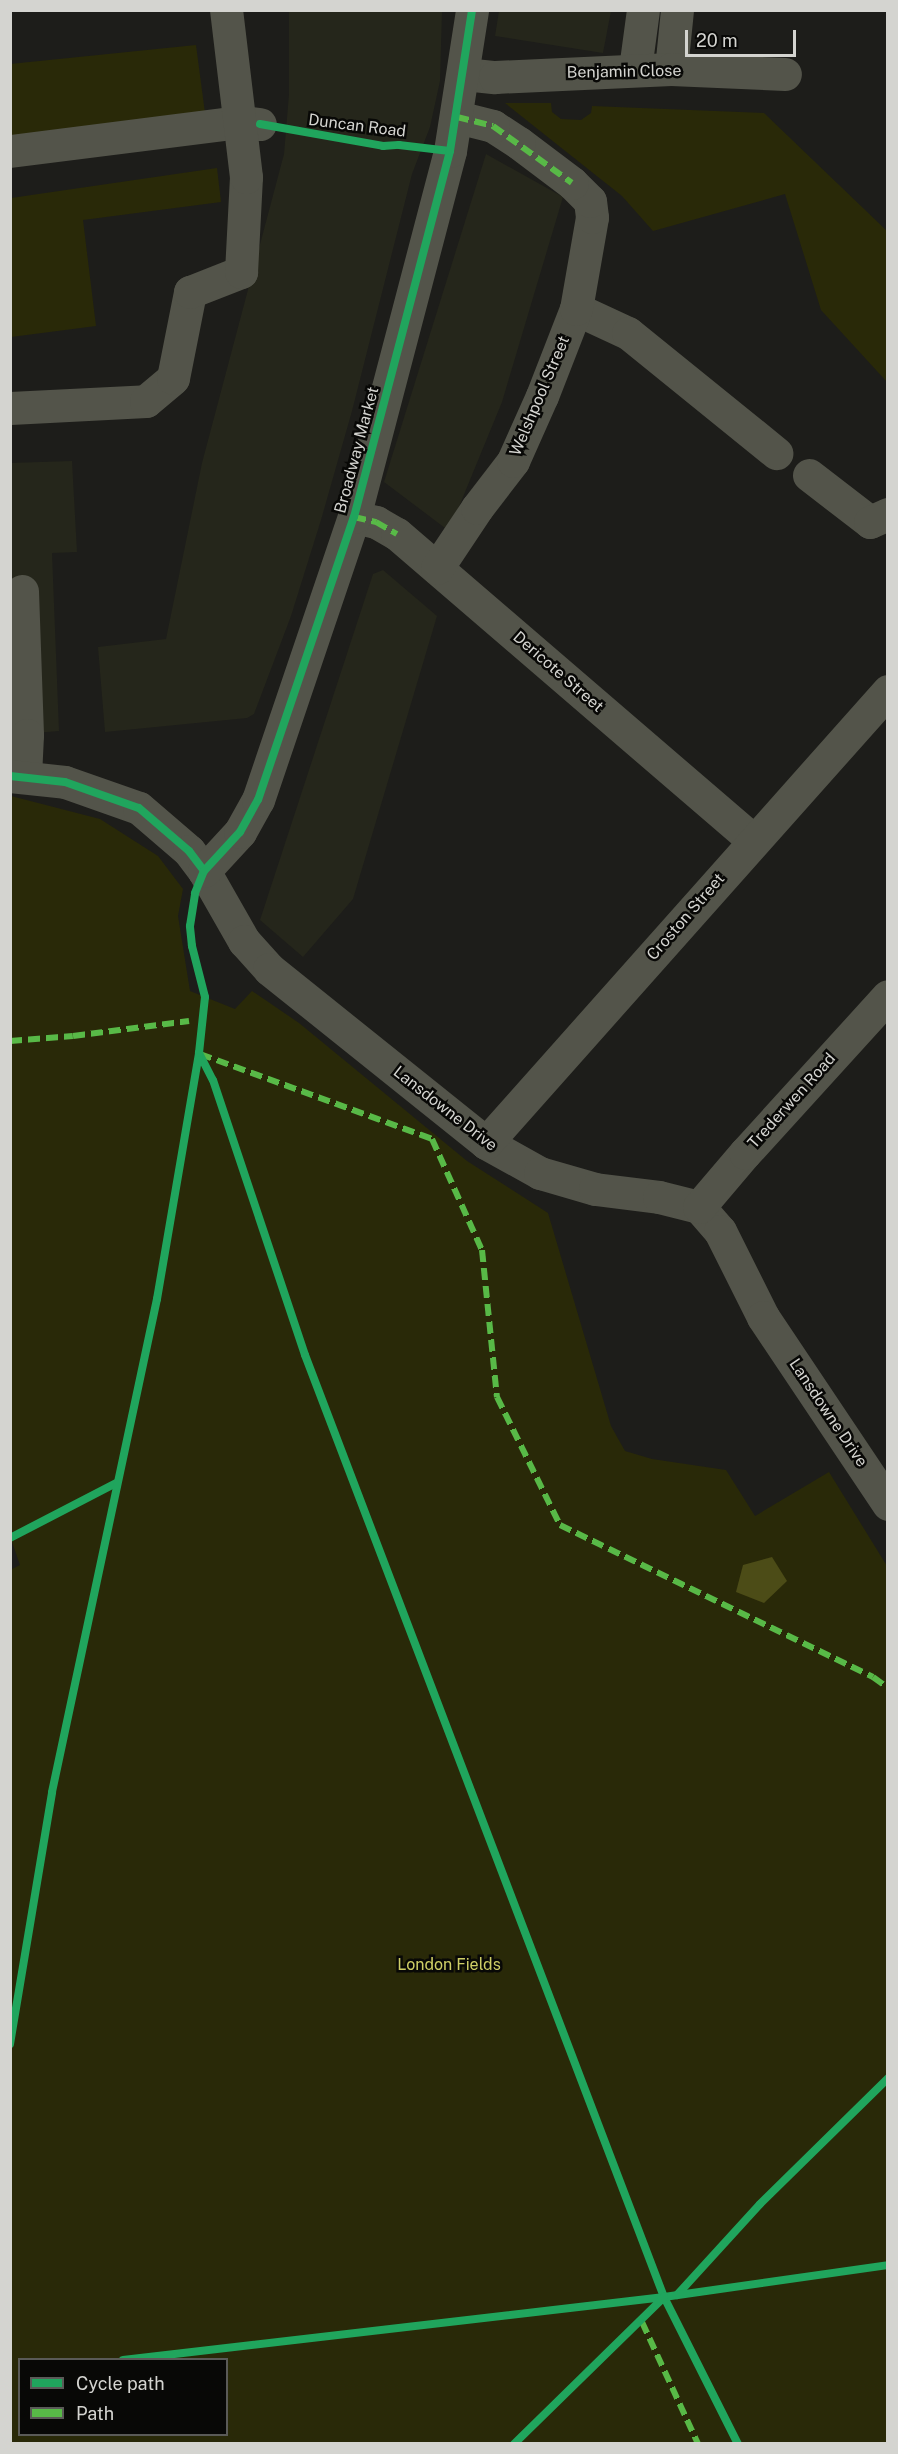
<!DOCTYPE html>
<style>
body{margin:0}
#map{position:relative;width:898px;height:2454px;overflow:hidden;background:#1d1d1a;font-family:"Public Sans",sans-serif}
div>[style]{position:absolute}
.built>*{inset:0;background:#25261b}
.green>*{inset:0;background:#292908}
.water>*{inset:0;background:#4c4c17}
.minor>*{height:33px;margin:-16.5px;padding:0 16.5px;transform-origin:16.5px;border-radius:16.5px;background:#53544a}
.quiet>*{height:6px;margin-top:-3px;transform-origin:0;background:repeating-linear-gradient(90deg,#58b947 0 12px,transparent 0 18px)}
.cycleway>*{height:8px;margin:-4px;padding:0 4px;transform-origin:4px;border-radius:4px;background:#20a55d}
span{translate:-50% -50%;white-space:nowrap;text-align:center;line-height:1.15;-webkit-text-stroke:5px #080806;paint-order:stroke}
.street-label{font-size:16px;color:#d4d4d0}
.park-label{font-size:16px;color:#cece66}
.frame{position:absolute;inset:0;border:12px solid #d4d4d0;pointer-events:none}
.legend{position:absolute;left:18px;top:2358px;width:210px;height:78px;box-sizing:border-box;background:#080806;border:2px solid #5a5a57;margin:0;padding:8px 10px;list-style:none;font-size:18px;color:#d4d4d0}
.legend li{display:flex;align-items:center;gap:12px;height:30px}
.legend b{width:30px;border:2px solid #5a5a57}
.scale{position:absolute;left:685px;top:30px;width:111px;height:27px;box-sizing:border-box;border:3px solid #d4d4d0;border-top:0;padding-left:8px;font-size:18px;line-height:21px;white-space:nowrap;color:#d4d4d0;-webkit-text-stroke:4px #080806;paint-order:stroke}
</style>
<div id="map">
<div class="built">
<i style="clip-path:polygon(289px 11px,442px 11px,440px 81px,430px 127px,412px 174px,352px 411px,321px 520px,291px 616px,254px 714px,247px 718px,105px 732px,98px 647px,166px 639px,202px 463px,284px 154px,289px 94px)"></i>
<i style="clip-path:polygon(499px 11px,611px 11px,603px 53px,495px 36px)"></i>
<i style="clip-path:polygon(486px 154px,563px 197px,502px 402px,449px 531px,384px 482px)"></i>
<i style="clip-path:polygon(72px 461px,77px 552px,52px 553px,59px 731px,11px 735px,10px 463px)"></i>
<i style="clip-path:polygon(383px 570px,437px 616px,353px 899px,303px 957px,260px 920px,373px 574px)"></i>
</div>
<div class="green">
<i style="clip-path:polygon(196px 45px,205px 113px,11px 141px,10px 64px)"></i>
<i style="clip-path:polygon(505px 103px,551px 103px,552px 112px,561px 119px,581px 120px,591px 113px,592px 106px,764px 113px,887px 231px,887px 382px,821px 310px,785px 194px,653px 231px,622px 196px)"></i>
<i style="clip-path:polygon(217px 168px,221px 202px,83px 220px,96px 326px,11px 337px,11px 198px)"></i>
<i style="clip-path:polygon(evenodd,11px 796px,100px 819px,158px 856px,183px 889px,178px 916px,190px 991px,235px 1009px,252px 991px,299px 1023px,467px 1161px,548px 1213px,611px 1426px,625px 1451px,652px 1459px,726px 1470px,755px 1516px,829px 1472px,887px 1566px,887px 2443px,11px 2443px,10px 1570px,20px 1565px,11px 1539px,11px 796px,20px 2360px,226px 2360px,226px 2434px,20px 2434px,20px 2360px)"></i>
</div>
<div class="water">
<i style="clip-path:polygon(772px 1557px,787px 1581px,764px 1603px,736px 1592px,743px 1565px)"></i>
</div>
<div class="minor">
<i style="left:635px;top:69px;width:60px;rotate:-82.3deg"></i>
<i style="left:671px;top:69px;width:59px;rotate:-84.2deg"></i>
<i style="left:464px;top:74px;width:31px;rotate:6deg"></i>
<i style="left:495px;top:77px;width:176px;rotate:-2.6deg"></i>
<i style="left:671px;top:69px;width:114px;rotate:2.5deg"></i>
<i style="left:10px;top:151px;width:232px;rotate:-7.2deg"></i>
<i style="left:240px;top:122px;width:20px;rotate:6deg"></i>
<i style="left:576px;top:309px;width:57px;rotate:24.8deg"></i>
<i style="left:628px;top:333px;width:191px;rotate:39deg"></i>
<i style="left:10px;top:408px;width:136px;rotate:-2.9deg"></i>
<i style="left:146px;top:401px;width:35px;rotate:-40deg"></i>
<i style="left:173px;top:378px;width:88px;rotate:-78.8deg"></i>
<i style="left:190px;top:292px;width:55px;rotate:-21.4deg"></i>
<i style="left:241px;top:272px;width:95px;rotate:-87deg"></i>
<i style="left:246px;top:177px;width:168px;rotate:-96.8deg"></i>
<i style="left:809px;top:475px;width:77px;rotate:37.6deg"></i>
<i style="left:870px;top:522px;width:20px;rotate:-24deg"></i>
<i style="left:354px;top:517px;width:23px;rotate:13deg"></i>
<i style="left:376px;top:522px;width:24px;rotate:30deg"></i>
<i style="left:397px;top:534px;width:469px;rotate:40.7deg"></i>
<i style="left:437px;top:568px;width:72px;rotate:-56.3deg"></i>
<i style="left:477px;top:508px;width:59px;rotate:-52.5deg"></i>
<i style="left:513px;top:461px;width:71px;rotate:-66deg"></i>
<i style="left:542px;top:396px;width:93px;rotate:-68.7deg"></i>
<i style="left:576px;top:309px;width:93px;rotate:-80.1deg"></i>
<i style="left:592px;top:217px;width:16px;rotate:-97deg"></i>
<i style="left:590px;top:201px;width:25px;rotate:-135deg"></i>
<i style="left:572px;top:183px;width:66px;rotate:-143deg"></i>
<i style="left:519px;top:143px;width:31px;rotate:-147deg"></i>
<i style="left:493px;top:126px;width:37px;rotate:-166deg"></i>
<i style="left:22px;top:591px;width:144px;rotate:88deg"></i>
<i style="left:27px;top:735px;width:41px;rotate:92.8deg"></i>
<i style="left:10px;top:776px;width:55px;rotate:6.2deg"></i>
<i style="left:65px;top:782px;width:78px;rotate:19.4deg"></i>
<i style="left:139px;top:808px;width:66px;rotate:40.7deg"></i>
<i style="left:189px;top:851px;width:25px;rotate:53deg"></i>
<i style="left:204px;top:871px;width:81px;rotate:60.3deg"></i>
<i style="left:244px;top:941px;width:38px;rotate:48deg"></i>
<i style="left:269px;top:969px;width:278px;rotate:38.7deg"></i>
<i style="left:486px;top:1143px;width:62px;rotate:29.1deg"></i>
<i style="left:540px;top:1173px;width:57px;rotate:16.2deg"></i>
<i style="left:595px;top:1189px;width:64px;rotate:7.1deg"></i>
<i style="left:659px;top:1197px;width:41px;rotate:14deg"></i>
<i style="left:699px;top:1207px;width:32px;rotate:49deg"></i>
<i style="left:720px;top:1231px;width:96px;rotate:63.4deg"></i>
<i style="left:763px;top:1317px;width:225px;rotate:56.2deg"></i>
<i style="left:204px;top:871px;width:53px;rotate:-47.3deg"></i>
<i style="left:240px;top:832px;width:37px;rotate:-61deg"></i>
<i style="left:258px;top:800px;width:299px;rotate:-71.3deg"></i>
<i style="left:354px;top:517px;width:378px;rotate:-75.3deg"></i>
<i style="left:450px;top:151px;width:143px;rotate:-81.1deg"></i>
<i style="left:486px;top:1143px;width:605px;rotate:-48.35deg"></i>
<i style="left:699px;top:1207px;width:71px;rotate:-49.6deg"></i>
<i style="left:745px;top:1153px;width:212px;rotate:-47.7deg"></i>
</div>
<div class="quiet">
<i style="left:457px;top:117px;width:37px;rotate:14deg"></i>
<i style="left:493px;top:126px;width:97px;rotate:35.8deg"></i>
<i style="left:354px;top:517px;width:23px;rotate:13deg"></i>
<i style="left:376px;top:522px;width:24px;rotate:30deg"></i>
<i style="left:10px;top:1041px;width:63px;rotate:-4.5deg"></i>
<i style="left:73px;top:1036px;width:117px;rotate:-7.4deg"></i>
<i style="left:200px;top:1054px;width:247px;rotate:20.1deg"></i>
<i style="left:432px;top:1139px;width:122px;rotate:65.8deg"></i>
<i style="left:482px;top:1250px;width:148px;rotate:84.2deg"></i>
<i style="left:497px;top:1397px;width:143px;rotate:63.8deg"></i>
<i style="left:560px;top:1525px;width:348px;rotate:25.9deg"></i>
<i style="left:873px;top:1677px;width:19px;rotate:36deg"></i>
<i style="left:642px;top:2322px;width:134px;rotate:65.3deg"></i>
</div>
<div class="cycleway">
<i style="left:260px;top:124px;width:125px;rotate:10.1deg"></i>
<i style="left:383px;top:146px;width:16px;rotate:-4deg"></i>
<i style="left:399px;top:145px;width:51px;rotate:6.7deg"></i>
<i style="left:10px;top:776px;width:55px;rotate:6.2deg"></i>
<i style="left:65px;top:782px;width:78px;rotate:19.4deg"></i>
<i style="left:139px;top:808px;width:66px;rotate:40.7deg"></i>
<i style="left:189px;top:851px;width:25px;rotate:53deg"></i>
<i style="left:199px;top:1053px;width:30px;rotate:63deg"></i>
<i style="left:213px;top:1080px;width:290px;rotate:71.5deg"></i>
<i style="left:305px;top:1355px;width:1008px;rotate:69.14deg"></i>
<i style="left:664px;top:2297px;width:165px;rotate:63.3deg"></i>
<i style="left:10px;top:1538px;width:119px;rotate:-27.4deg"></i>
<i style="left:10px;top:2044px;width:255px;rotate:-80.5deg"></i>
<i style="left:52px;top:1792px;width:504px;rotate:-77.98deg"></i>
<i style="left:157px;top:1299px;width:250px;rotate:-80.3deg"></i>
<i style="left:199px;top:1053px;width:56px;rotate:-83.9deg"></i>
<i style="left:205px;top:997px;width:53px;rotate:-104.3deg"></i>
<i style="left:192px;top:946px;width:20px;rotate:-96deg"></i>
<i style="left:190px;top:926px;width:33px;rotate:-81deg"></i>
<i style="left:195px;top:893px;width:24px;rotate:-68deg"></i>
<i style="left:204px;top:871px;width:53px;rotate:-47.3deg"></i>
<i style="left:240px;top:832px;width:37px;rotate:-61deg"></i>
<i style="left:258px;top:800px;width:299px;rotate:-71.3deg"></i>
<i style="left:354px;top:517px;width:378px;rotate:-75.3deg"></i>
<i style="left:450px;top:151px;width:143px;rotate:-81.1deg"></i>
<i style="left:677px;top:2295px;width:123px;rotate:-47.6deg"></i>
<i style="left:760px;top:2204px;width:180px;rotate:-44.5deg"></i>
<i style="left:123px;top:2360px;width:545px;rotate:-6.64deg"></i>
<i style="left:664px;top:2297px;width:226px;rotate:-8.1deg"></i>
<i style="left:514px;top:2444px;width:210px;rotate:-44.4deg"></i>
</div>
<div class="street-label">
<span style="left:624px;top:72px;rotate:-1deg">Benjamin Close</span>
<span style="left:357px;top:126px;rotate:7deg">Duncan Road</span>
<span style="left:540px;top:396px;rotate:-67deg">Welshpool Street</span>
<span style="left:357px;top:450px;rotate:-75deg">Broadway Market</span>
<span style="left:558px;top:672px;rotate:41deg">Dericote Street</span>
<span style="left:686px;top:917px;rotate:-49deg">Croston Street</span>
<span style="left:792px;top:1101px;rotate:-48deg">Trederwen Road</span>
<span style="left:445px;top:1109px;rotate:38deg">Lansdowne Drive</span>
<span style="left:828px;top:1413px;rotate:56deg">Lansdowne Drive</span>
</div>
<div class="park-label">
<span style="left:449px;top:1965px">London Fields</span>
</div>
<div class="frame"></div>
<ul class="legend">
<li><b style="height:8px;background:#20a55d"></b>Cycle path</li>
<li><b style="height:8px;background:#58b947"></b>Path</li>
</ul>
<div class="scale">20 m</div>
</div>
